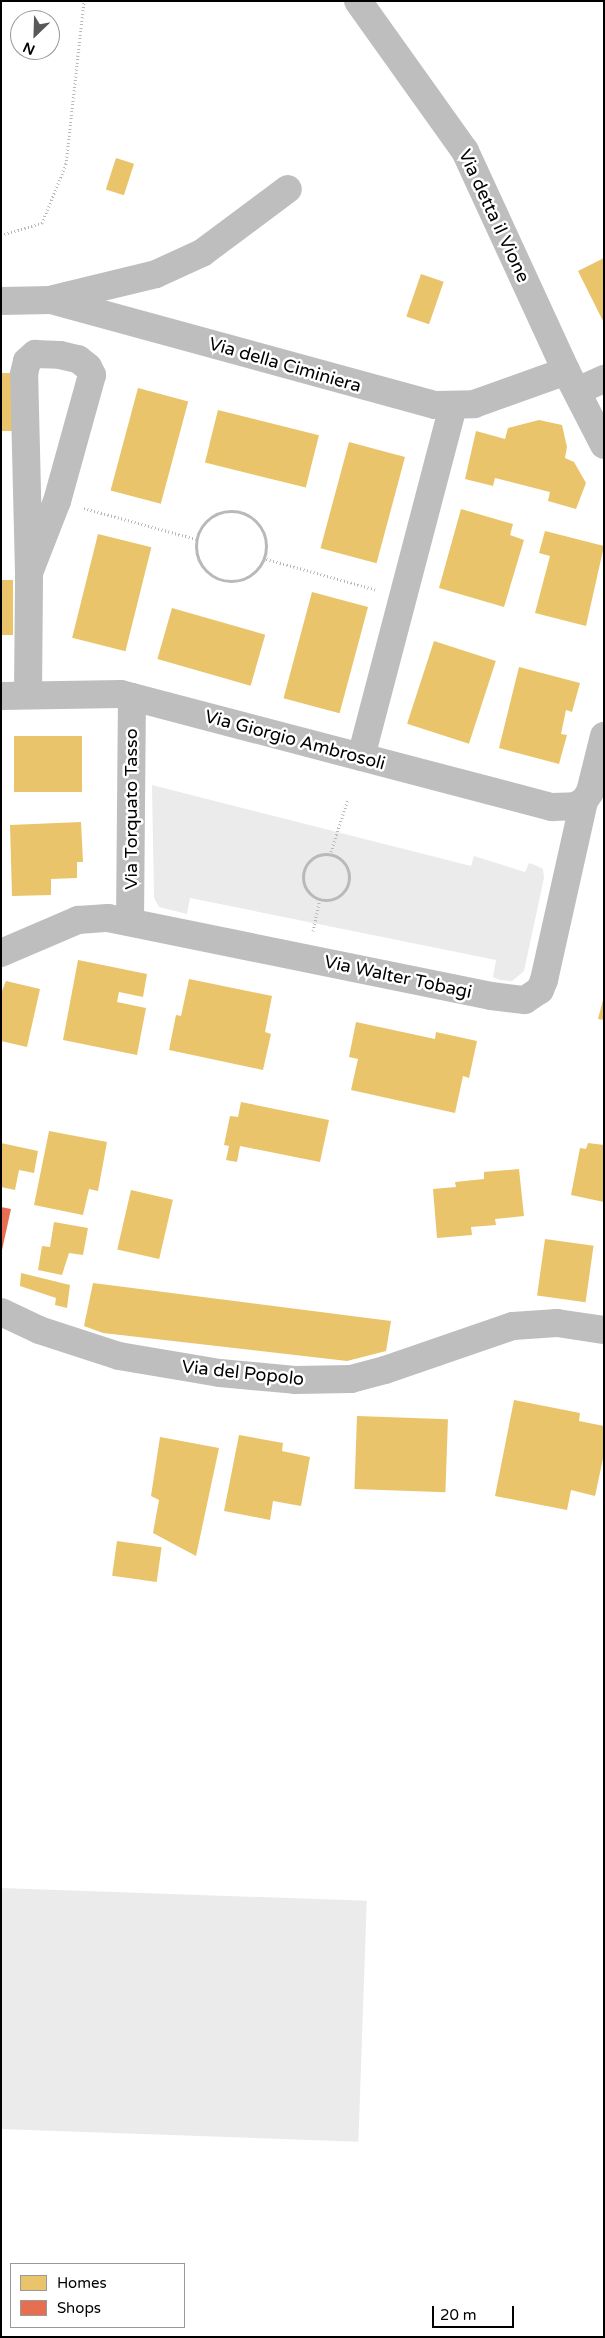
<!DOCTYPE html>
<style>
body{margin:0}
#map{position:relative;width:605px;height:2338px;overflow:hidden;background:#fff;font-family:"Varela Round",sans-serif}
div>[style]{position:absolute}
.green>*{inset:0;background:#ebebeb;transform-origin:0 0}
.homes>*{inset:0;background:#e9c46a;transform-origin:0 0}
.shops>*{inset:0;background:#e76f51}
.path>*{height:3px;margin-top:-1.5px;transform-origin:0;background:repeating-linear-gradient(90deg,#b9b9b9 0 1px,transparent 0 3.5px)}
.path>.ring{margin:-1.5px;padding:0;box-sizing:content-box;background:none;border:3px solid #b9b9b9;border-radius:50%}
.minor>*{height:28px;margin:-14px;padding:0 14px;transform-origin:14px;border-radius:14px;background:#bebebe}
span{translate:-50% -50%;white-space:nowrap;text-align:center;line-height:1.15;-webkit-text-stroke:5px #fff;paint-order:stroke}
.street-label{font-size:18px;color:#000}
.frame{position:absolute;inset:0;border:2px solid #000;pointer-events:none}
.legend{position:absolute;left:10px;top:2263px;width:175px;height:65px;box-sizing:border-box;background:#fff;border:1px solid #999;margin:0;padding:6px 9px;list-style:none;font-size:15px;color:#000}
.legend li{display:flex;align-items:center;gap:10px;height:25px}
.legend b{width:25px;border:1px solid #999}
.north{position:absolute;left:10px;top:10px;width:50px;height:50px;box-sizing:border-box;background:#fff;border:1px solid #999;border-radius:50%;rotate:204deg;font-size:14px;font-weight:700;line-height:20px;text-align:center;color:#000}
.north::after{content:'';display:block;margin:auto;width:18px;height:22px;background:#595959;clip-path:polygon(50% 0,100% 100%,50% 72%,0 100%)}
.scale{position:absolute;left:432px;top:2306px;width:82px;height:22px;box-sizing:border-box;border:2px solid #000;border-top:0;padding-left:6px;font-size:15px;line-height:18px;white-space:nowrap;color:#000;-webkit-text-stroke:4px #fff;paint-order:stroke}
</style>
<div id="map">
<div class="green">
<i style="clip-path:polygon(152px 785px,471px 866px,474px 856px,525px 872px,529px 863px,535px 865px,543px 869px,544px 878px,524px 971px,512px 981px,500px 980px,493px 977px,496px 960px,190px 898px,187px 914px,159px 907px,154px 898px)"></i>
<i style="left:1px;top:1888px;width:366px;height:241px;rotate:2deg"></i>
</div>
<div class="homes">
<i style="left:116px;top:158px;width:19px;height:33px;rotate:18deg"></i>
<i style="clip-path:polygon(604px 258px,604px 323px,578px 271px)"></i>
<i style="left:421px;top:274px;width:24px;height:45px;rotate:19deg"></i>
<i style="left:1px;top:373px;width:12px;height:58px"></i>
<i style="left:138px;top:388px;width:52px;height:106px;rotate:15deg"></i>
<i style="left:218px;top:410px;width:104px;height:54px;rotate:14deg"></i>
<i style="clip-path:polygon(539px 420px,562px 425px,567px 447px,565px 458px,574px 462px,586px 483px,576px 509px,548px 501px,550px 492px,495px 478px,493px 486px,465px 479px,476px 431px,505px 439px,508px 428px)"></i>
<i style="left:349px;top:442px;width:58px;height:110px;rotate:15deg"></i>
<i style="clip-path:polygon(461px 509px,513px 524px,510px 535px,524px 540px,504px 607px,439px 588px)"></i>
<i style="clip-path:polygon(545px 531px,604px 546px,586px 626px,535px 613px,550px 556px,539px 553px)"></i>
<i style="left:98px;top:534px;width:55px;height:107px;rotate:14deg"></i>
<i style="left:1px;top:580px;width:12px;height:55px"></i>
<i style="left:312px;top:592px;width:58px;height:110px;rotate:15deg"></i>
<i style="left:172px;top:608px;width:97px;height:53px;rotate:16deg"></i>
<i style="left:434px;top:641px;width:65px;height:87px;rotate:18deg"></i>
<i style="clip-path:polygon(519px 667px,580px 683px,572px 712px,566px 710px,561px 734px,567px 735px,559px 764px,499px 748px)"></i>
<i style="left:14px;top:736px;width:68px;height:56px"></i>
<i style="clip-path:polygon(81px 822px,83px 862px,77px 862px,77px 878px,51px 879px,51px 895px,12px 896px,10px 825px)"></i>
<i style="clip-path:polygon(78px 960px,147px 974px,143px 997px,119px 992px,117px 1002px,146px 1008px,137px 1055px,63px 1040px)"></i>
<i style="clip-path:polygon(189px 979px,272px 996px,265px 1032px,271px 1034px,263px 1070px,169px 1050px,176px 1015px,181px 1016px)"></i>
<i style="clip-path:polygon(6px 981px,40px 989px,27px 1047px,1px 1041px,1px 993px)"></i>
<i style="clip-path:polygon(603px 1000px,604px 1000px,604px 1020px,598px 1019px)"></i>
<i style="clip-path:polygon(356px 1022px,435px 1039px,436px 1032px,477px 1041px,469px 1078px,463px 1076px,455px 1113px,351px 1090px,358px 1059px,349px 1057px)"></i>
<i style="clip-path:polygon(241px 1102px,329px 1120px,320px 1162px,240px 1146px,237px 1162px,226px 1160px,229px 1146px,224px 1145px,230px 1116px,238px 1117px)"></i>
<i style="clip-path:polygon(49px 1131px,107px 1142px,98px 1191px,89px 1189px,83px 1215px,34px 1205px)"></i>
<i style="clip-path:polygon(1px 1143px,38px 1151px,34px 1173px,19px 1170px,15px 1190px,1px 1187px)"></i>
<i style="clip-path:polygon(588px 1143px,604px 1145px,604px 1202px,571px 1195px,580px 1148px,586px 1149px)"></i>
<i style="clip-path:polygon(519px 1169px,524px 1216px,495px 1219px,496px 1225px,471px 1227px,472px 1235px,437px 1238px,433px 1189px,456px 1187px,455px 1182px,484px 1179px,484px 1172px)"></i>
<i style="left:131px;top:1190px;width:43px;height:61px;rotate:13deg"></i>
<i style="clip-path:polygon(54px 1222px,88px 1228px,83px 1255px,69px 1253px,62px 1275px,38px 1270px,42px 1246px,50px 1247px)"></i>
<i style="left:545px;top:1239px;width:49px;height:57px;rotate:8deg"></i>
<i style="clip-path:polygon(21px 1273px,70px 1285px,67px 1308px,55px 1305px,56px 1298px,20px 1286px)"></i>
<i style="clip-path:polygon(93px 1283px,391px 1321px,386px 1351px,347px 1361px,103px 1333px,84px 1326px)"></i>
<i style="clip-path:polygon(514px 1400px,580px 1413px,579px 1421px,604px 1426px,604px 1454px,595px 1496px,571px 1490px,567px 1510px,495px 1496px)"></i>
<i style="left:357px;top:1416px;width:91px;height:73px;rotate:2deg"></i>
<i style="clip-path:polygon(239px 1435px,283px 1443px,282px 1451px,310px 1457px,301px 1506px,273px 1501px,270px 1520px,224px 1511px)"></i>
<i style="clip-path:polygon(160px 1437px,219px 1448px,196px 1556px,153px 1533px,159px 1500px,151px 1496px)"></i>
<i style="left:117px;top:1541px;width:45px;height:35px;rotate:8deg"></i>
</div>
<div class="shops">
<i style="clip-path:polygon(1px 1207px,11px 1209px,2px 1250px,1px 1250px)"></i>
</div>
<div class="path">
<i style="left:1px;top:235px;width:43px;rotate:-16.3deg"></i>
<i style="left:42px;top:223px;width:64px;rotate:-67.9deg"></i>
<i style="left:66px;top:164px;width:164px;rotate:-83.7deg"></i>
<i style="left:84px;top:508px;width:116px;rotate:15.5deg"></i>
<i class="ring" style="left:196px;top:511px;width:67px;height:67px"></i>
<i style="left:263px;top:558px;width:118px;rotate:15.7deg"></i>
<i class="ring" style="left:303px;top:854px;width:43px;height:43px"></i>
<i style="left:330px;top:855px;width:59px;rotate:-72.2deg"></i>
<i style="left:313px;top:931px;width:33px;rotate:-78deg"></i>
</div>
<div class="minor">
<i style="left:358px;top:1px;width:184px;rotate:54.5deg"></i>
<i style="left:465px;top:151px;width:242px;rotate:65.3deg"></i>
<i style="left:566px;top:371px;width:83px;rotate:62.8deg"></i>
<i style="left:53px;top:299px;width:106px;rotate:-13.6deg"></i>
<i style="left:156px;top:274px;width:51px;rotate:-24.5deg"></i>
<i style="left:202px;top:253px;width:107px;rotate:-36.7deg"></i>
<i style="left:1px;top:301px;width:50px;rotate:-1.1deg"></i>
<i style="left:51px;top:300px;width:398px;rotate:15.3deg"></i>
<i style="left:435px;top:405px;width:39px;rotate:-1deg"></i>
<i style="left:474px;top:404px;width:98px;rotate:-19.7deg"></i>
<i style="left:577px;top:391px;width:30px;rotate:-24deg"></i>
<i style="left:28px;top:695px;width:122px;rotate:-89.5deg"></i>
<i style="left:29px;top:573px;width:199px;rotate:-91.4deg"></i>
<i style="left:24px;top:374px;width:13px;rotate:-77deg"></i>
<i style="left:27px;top:361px;width:11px;rotate:-41deg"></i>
<i style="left:35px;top:354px;width:25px;rotate:2deg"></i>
<i style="left:60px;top:355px;width:18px;rotate:13deg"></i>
<i style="left:78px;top:359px;width:13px;rotate:39deg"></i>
<i style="left:88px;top:367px;width:9px;rotate:63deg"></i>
<i style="left:92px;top:375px;width:131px;rotate:105.5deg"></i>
<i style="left:57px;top:501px;width:77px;rotate:111.3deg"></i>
<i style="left:1px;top:696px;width:120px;rotate:-1deg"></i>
<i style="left:121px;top:694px;width:446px;rotate:14.7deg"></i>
<i style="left:552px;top:807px;width:23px;rotate:-2deg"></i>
<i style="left:575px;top:806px;width:10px;rotate:-29deg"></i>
<i style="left:361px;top:757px;width:363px;rotate:-75.3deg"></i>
<i style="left:130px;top:922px;width:225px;rotate:-89.5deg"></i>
<i style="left:1px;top:953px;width:84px;rotate:-23.2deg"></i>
<i style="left:78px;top:920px;width:30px;rotate:-4deg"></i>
<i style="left:108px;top:918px;width:391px;rotate:11.5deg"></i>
<i style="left:491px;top:996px;width:34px;rotate:7deg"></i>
<i style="left:525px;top:1000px;width:18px;rotate:-34deg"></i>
<i style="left:540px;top:990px;width:11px;rotate:-68deg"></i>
<i style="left:544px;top:980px;width:183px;rotate:-77.4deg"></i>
<i style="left:584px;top:801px;width:11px;rotate:-56deg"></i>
<i style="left:590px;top:792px;width:58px;rotate:-76deg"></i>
<i style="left:1px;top:1312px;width:42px;rotate:25.3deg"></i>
<i style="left:39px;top:1330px;width:84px;rotate:18deg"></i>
<i style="left:119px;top:1356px;width:102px;rotate:9.6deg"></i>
<i style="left:220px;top:1373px;width:75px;rotate:5.3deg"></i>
<i style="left:295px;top:1380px;width:56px;rotate:-1deg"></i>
<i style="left:351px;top:1379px;width:35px;rotate:-15deg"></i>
<i style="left:385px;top:1370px;width:135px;rotate:-19deg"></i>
<i style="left:513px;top:1326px;width:44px;rotate:-3.9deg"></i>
<i style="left:557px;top:1323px;width:48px;rotate:8.5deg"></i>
</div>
<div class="street-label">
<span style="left:494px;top:216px;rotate:65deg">Via detta il Vione</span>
<span style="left:285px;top:365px;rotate:16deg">Via della Ciminiera</span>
<span style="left:295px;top:740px;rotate:15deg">Via Giorgio Ambrosoli</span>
<span style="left:131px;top:809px;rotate:-90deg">Via Torquato Tasso</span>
<span style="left:398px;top:977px;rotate:12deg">Via Walter Tobagi</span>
<span style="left:243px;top:1373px;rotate:6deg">Via del Popolo</span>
</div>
<div class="frame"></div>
<ul class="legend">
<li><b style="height:14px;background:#e9c46a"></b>Homes</li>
<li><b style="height:14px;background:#e76f51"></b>Shops</li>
</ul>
<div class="north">N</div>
<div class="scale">20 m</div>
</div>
